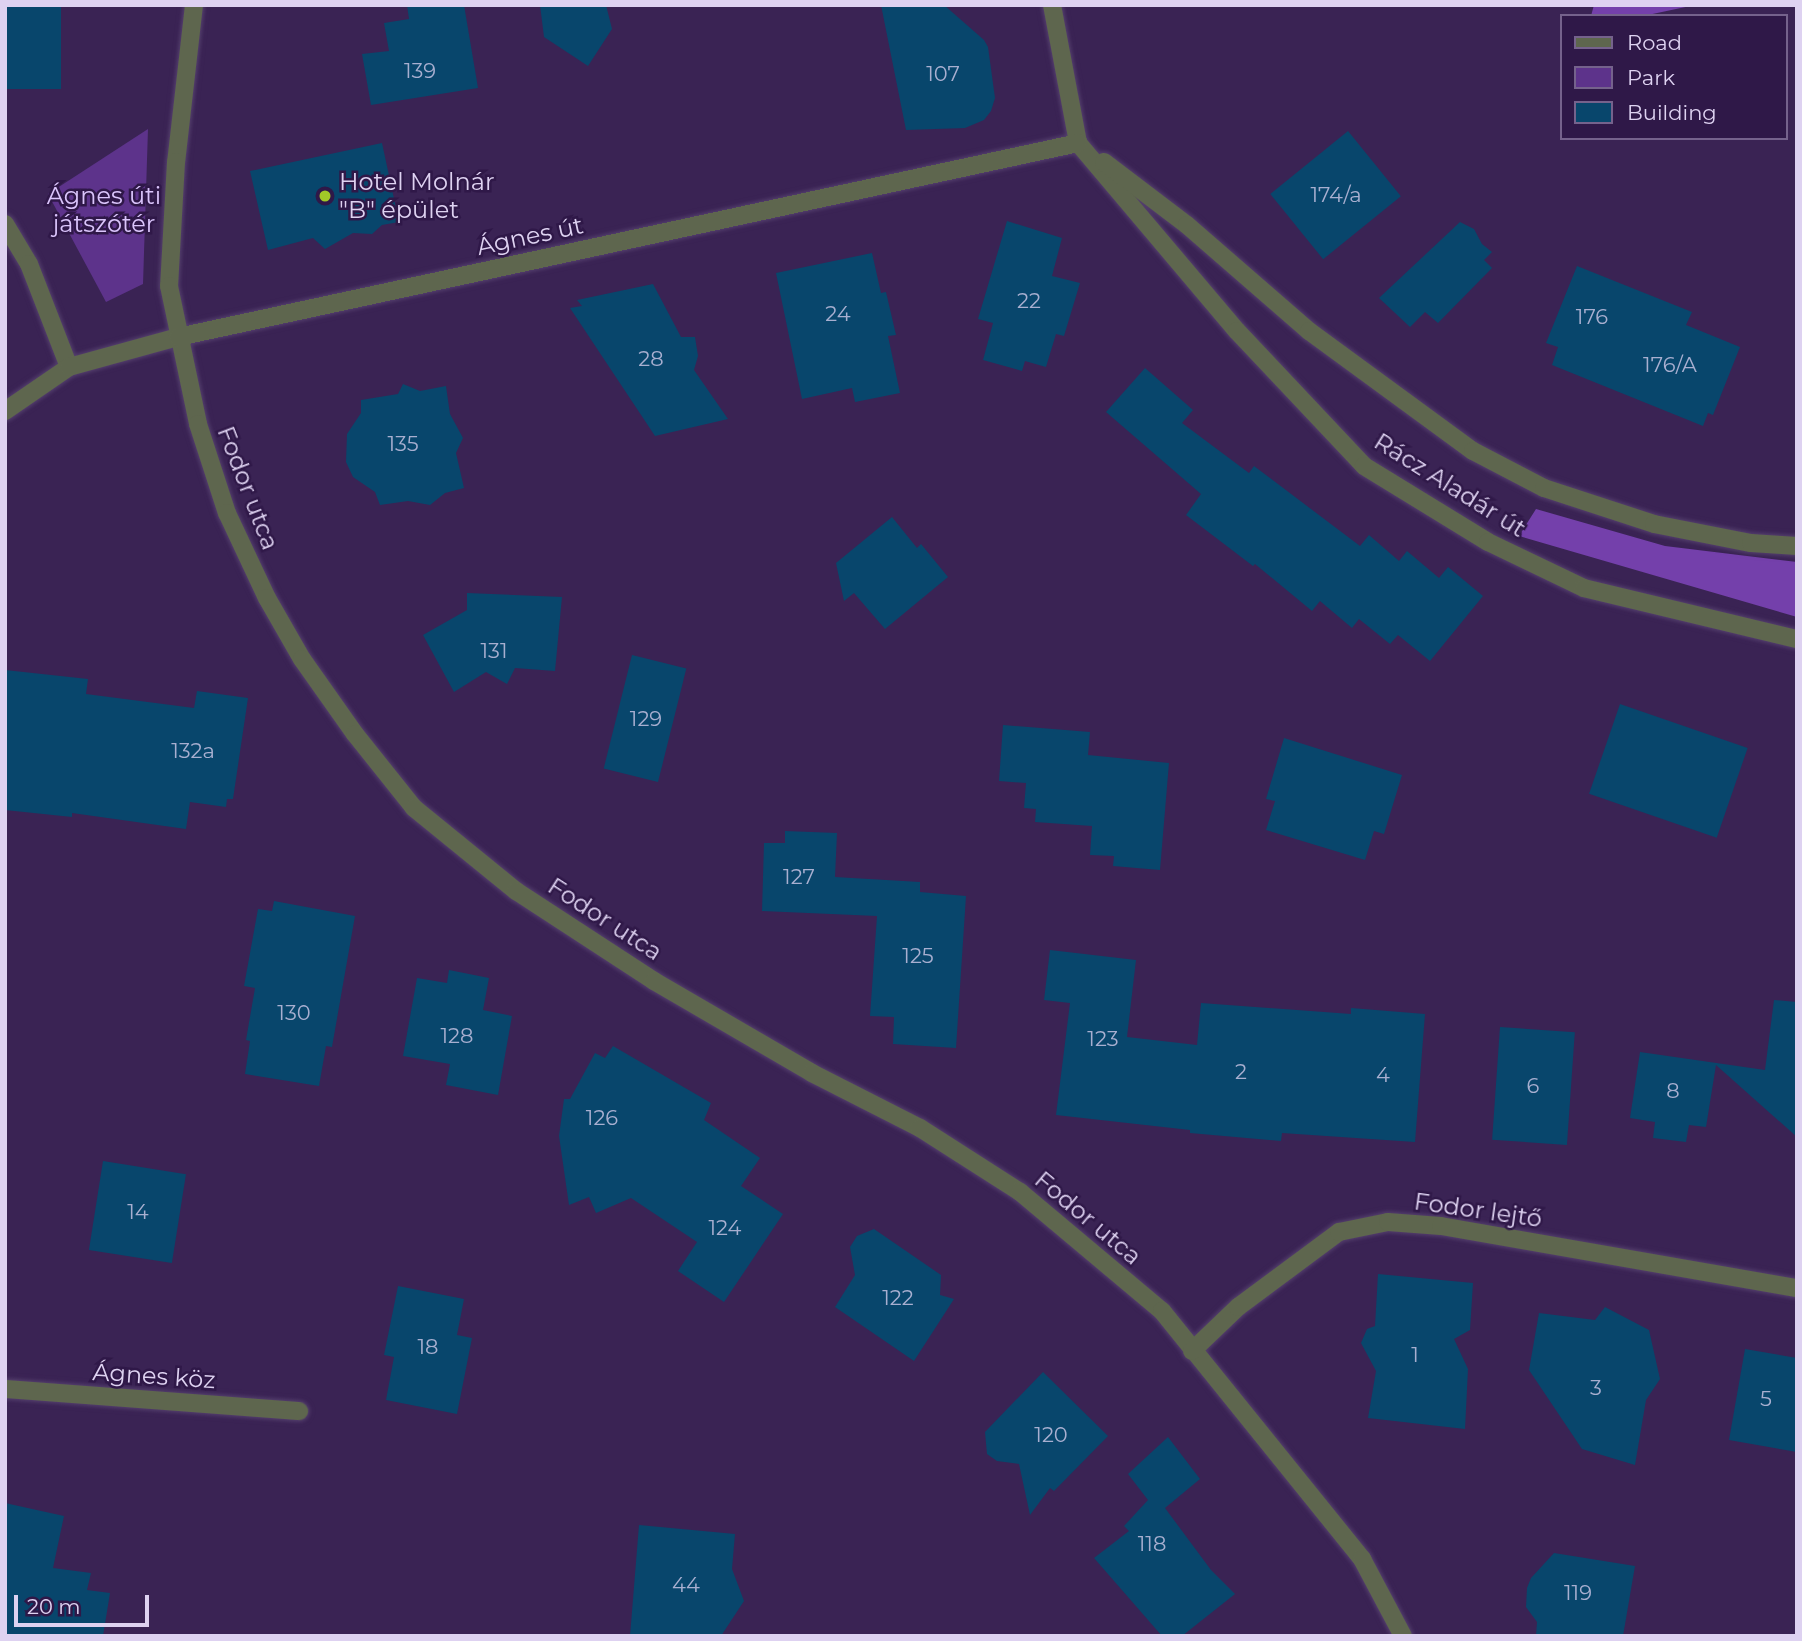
<!DOCTYPE html>
<meta charset="utf-8">
<style>
body{margin:0}
#map{position:relative;width:1802px;height:1641px;overflow:hidden;background:#3a2354;font-family:Montserrat,sans-serif}
div>[style]{position:absolute}
.green>*{inset:0;background:#5d338b}
.forest>*{inset:0;background:#7440ab}
.building>*{inset:0;background:#08466c;transform-origin:0 0}
.roads{filter:drop-shadow(0 0 2px #543f6d) drop-shadow(0 0 2px #543f6d)}
.street>*{height:18px;margin:-9px;padding:0 9px;transform-origin:9px;border-radius:9px;background:#5e664e}
.dots>*{width:19px;height:19px;translate:-50% -50%;box-sizing:border-box;border:4px solid #2f1848;border-radius:50%}
span{translate:-50% -50%;white-space:nowrap;text-align:center;line-height:1.15;-webkit-text-stroke:5px #2f1848;paint-order:stroke}
.number-label{font-size:21px;color:#a8afd0}
.number-label span{-webkit-text-stroke-width:0}
.poi-label{font-size:24px;color:#ded2f1}
.left{translate:0 -50%;text-align:left}
.park-label{font-size:24px;color:#dbc5fc}
.street-label{font-size:24px;color:#ded2f1}
.frame{position:absolute;inset:0;border:7px solid #ded2f1;pointer-events:none}
.legend{position:absolute;left:1560px;top:14px;width:228px;height:126px;box-sizing:border-box;background:#2f1848;border:2px solid #75628c;margin:0;padding:9px 12px;list-style:none;font-size:21px;color:#ded2f1}
.legend li{display:flex;align-items:center;gap:14px;height:35px}
.legend b{width:35px;border:2px solid #75628c}
.scale{position:absolute;left:14px;top:1595px;width:135px;height:32px;box-sizing:border-box;border:4px solid #ded2f1;border-top:0;padding-left:9px;font-size:21px;line-height:24px;white-space:nowrap;color:#ded2f1;-webkit-text-stroke:5px #2f1848;paint-order:stroke}
</style>
<div id="map">
<div class="green">
<i style="clip-path:polygon(148px 129px,143px 284px,106px 302px,48px 194px)"></i>
</div>
<div class="forest">
<i style="clip-path:polygon(1594px 5px,1695px 5px,1643px 16px,1591px 16px)"></i>
<i style="clip-path:polygon(1536px 509px,1665px 546px,1797px 562px,1797px 617px,1519px 536px)"></i>
</div>
<div class="building">
<i style="left:5px;top:5px;width:56px;height:84px"></i>
<i style="clip-path:polygon(407px 5px,464px 5px,478px 88px,371px 105px,362px 54px,389px 51px,384px 23px,409px 19px)"></i>
<i style="clip-path:polygon(540px 5px,606px 5px,612px 29px,588px 66px,544px 37px)"></i>
<i style="clip-path:polygon(881px 5px,944px 5px,984px 40px,988px 47px,995px 98px,991px 111px,984px 120px,965px 128px,906px 130px)"></i>
<i style="left:1348px;top:131px;width:84px;height:100px;rotate:51deg"></i>
<i style="clip-path:polygon(382px 143px,399px 222px,382px 225px,372px 234px,353px 233px,325px 249px,313px 238px,268px 250px,250px 171px)"></i>
<i style="clip-path:polygon(1007px 221px,1062px 238px,1052px 276px,1080px 283px,1064px 336px,1056px 334px,1046px 367px,1025px 361px,1022px 371px,983px 360px,993px 323px,978px 319px)"></i>
<i style="clip-path:polygon(1460px 222px,1474px 229px,1482px 244px,1492px 252px,1484px 260px,1492px 268px,1438px 323px,1425px 312px,1410px 327px,1379px 298px)"></i>
<i style="clip-path:polygon(872px 253px,881px 293px,886px 292px,896px 335px,888px 336px,900px 393px,855px 402px,852px 388px,802px 399px,776px 273px)"></i>
<i style="clip-path:polygon(1577px 266px,1692px 312px,1686px 325px,1740px 347px,1713px 415px,1708px 413px,1703px 426px,1552px 365px,1558px 347px,1546px 343px)"></i>
<i style="clip-path:polygon(653px 284px,681px 337px,695px 337px,698px 356px,694px 370px,728px 419px,655px 436px,570px 308px,582px 306px,577px 300px)"></i>
<i style="clip-path:polygon(1145px 368px,1193px 410px,1182px 423px,1249px 473px,1254px 466px,1360px 546px,1369px 535px,1399px 561px,1407px 551px,1439px 578px,1448px 567px,1483px 596px,1430px 661px,1398px 635px,1390px 644px,1359px 619px,1352px 628px,1320px 601px,1312px 611px,1255px 564px,1253px 566px,1186px 515px,1201px 494px,1106px 412px)"></i>
<i style="clip-path:polygon(403px 384px,420px 391px,446px 386px,450px 414px,463px 438px,456px 453px,464px 488px,445px 493px,430px 505px,408px 501px,380px 505px,375px 492px,353px 477px,346px 462px,347px 434px,361px 413px,361px 400px,398px 394px)"></i>
<i style="clip-path:polygon(892px 517px,917px 548px,921px 544px,948px 577px,885px 629px,854px 593px,844px 601px,836px 563px)"></i>
<i style="clip-path:polygon(467px 593px,562px 597px,555px 671px,515px 668px,507px 684px,486px 672px,454px 692px,423px 635px,467px 610px)"></i>
<i style="left:632px;top:655px;width:56px;height:117px;rotate:14deg"></i>
<i style="clip-path:polygon(5px 670px,88px 679px,86px 694px,194px 708px,197px 691px,248px 698px,233px 799px,227px 799px,226px 807px,190px 802px,186px 829px,72px 813px,72px 817px,5px 810px)"></i>
<i style="left:1620px;top:704px;width:135px;height:95px;rotate:19deg"></i>
<i style="clip-path:polygon(1003px 725px,1090px 732px,1088px 755px,1169px 763px,1160px 870px,1113px 866px,1114px 856px,1090px 855px,1092px 826px,1035px 822px,1036px 809px,1024px 808px,1026px 783px,999px 781px)"></i>
<i style="clip-path:polygon(1284px 738px,1402px 775px,1384px 834px,1374px 831px,1365px 860px,1266px 830px,1275px 801px,1266px 799px)"></i>
<i style="clip-path:polygon(785px 831px,837px 833px,835px 877px,920px 882px,920px 892px,966px 896px,956px 1048px,893px 1044px,894px 1017px,870px 1016px,877px 916px,762px 911px,764px 843px,785px 843px)"></i>
<i style="clip-path:polygon(274px 901px,355px 916px,332px 1047px,326px 1046px,319px 1086px,245px 1074px,250px 1041px,246px 1040px,255px 988px,244px 986px,258px 909px,272px 911px)"></i>
<i style="clip-path:polygon(1050px 950px,1136px 960px,1127px 1037px,1197px 1045px,1201px 1003px,1351px 1014px,1351px 1008px,1425px 1014px,1415px 1142px,1282px 1133px,1281px 1141px,1190px 1133px,1190px 1130px,1056px 1115px,1070px 1003px,1044px 1000px)"></i>
<i style="clip-path:polygon(449px 970px,489px 978px,483px 1010px,512px 1016px,498px 1095px,446px 1085px,450px 1064px,403px 1056px,417px 978px,447px 983px)"></i>
<i style="clip-path:polygon(1774px 1000px,1797px 1002px,1797px 1137px,1716px 1065px,1706px 1127px,1689px 1125px,1686px 1142px,1653px 1138px,1655px 1122px,1630px 1118px,1640px 1052px,1765px 1070px)"></i>
<i style="left:1500px;top:1027px;width:75px;height:113px;rotate:4deg"></i>
<i style="clip-path:polygon(613px 1046px,711px 1103px,704px 1120px,760px 1158px,741px 1186px,783px 1214px,724px 1302px,678px 1271px,697px 1242px,631px 1198px,596px 1213px,589px 1197px,569px 1205px,559px 1136px,564px 1099px,570px 1099px,595px 1053px,605px 1058px)"></i>
<i style="left:103px;top:1161px;width:84px;height:90px;rotate:9deg"></i>
<i style="clip-path:polygon(874px 1229px,941px 1275px,940px 1295px,954px 1299px,914px 1361px,835px 1307px,855px 1275px,850px 1247px,857px 1236px)"></i>
<i style="clip-path:polygon(1378px 1274px,1473px 1283px,1470px 1330px,1454px 1339px,1468px 1369px,1465px 1429px,1368px 1418px,1376px 1371px,1361px 1343px,1367px 1329px,1375px 1326px)"></i>
<i style="clip-path:polygon(398px 1286px,464px 1299px,457px 1335px,472px 1338px,457px 1414px,386px 1400px,394px 1357px,384px 1355px)"></i>
<i style="clip-path:polygon(1605px 1307px,1649px 1330px,1660px 1379px,1646px 1400px,1635px 1465px,1582px 1449px,1529px 1370px,1539px 1313px,1595px 1320px)"></i>
<i style="clip-path:polygon(1745px 1349px,1797px 1358px,1797px 1452px,1729px 1440px)"></i>
<i style="clip-path:polygon(1043px 1372px,1108px 1436px,1054px 1491px,1050px 1488px,1030px 1515px,1019px 1464px,997px 1461px,987px 1454px,985px 1432px)"></i>
<i style="clip-path:polygon(1168px 1437px,1200px 1479px,1165px 1508px,1211px 1570px,1235px 1594px,1182px 1636px,1162px 1636px,1094px 1558px,1129px 1531px,1124px 1526px,1148px 1500px,1128px 1474px)"></i>
<i style="clip-path:polygon(5px 1503px,64px 1516px,53px 1568px,91px 1573px,87px 1590px,110px 1593px,103px 1636px,5px 1636px)"></i>
<i style="clip-path:polygon(639px 1525px,735px 1534px,732px 1569px,744px 1601px,721px 1636px,630px 1636px)"></i>
<i style="clip-path:polygon(1554px 1553px,1635px 1566px,1623px 1636px,1536px 1636px,1537px 1622px,1526px 1607px,1527px 1588px,1531px 1578px)"></i>
</div>
<div class="roads">
<div class="street">
<i style="left:194px;top:5px;width:158px;rotate:96.5deg"></i>
<i style="left:176px;top:162px;width:124px;rotate:93.2deg"></i>
<i style="left:169px;top:286px;width:141px;rotate:78.1deg"></i>
<i style="left:198px;top:424px;width:94px;rotate:72deg"></i>
<i style="left:227px;top:513px;width:94px;rotate:64.8deg"></i>
<i style="left:267px;top:598px;width:70px;rotate:60.2deg"></i>
<i style="left:302px;top:659px;width:92px;rotate:54.8deg"></i>
<i style="left:355px;top:734px;width:95px;rotate:51.4deg"></i>
<i style="left:414px;top:808px;width:132px;rotate:39.1deg"></i>
<i style="left:516px;top:891px;width:165px;rotate:33.1deg"></i>
<i style="left:654px;top:981px;width:183px;rotate:30.2deg"></i>
<i style="left:812px;top:1073px;width:121px;rotate:27deg"></i>
<i style="left:920px;top:1128px;width:119px;rotate:32.6deg"></i>
<i style="left:1020px;top:1192px;width:185px;rotate:40deg"></i>
<i style="left:1162px;top:1311px;width:319px;rotate:51.1deg"></i>
<i style="left:1362px;top:1559px;width:87px;rotate:62deg"></i>
<i style="left:1052px;top:5px;width:140px;rotate:79.3deg"></i>
<i style="left:1078px;top:143px;width:246px;rotate:49.8deg"></i>
<i style="left:1237px;top:331px;width:185px;rotate:46.7deg"></i>
<i style="left:1364px;top:466px;width:145px;rotate:31.5deg"></i>
<i style="left:1488px;top:542px;width:106px;rotate:25.6deg"></i>
<i style="left:1584px;top:588px;width:219px;rotate:13.5deg"></i>
<i style="left:1104px;top:162px;width:104px;rotate:37.2deg"></i>
<i style="left:1187px;top:225px;width:162px;rotate:41deg"></i>
<i style="left:1309px;top:331px;width:203px;rotate:36.2deg"></i>
<i style="left:1473px;top:451px;width:80px;rotate:27.5deg"></i>
<i style="left:1544px;top:488px;width:116px;rotate:18.1deg"></i>
<i style="left:1654px;top:524px;width:99px;rotate:11.1deg"></i>
<i style="left:1751px;top:543px;width:46px;rotate:3.7deg"></i>
<i style="left:5px;top:224px;width:47px;rotate:59deg"></i>
<i style="left:29px;top:264px;width:110px;rotate:68.8deg"></i>
<i style="left:5px;top:411px;width:78px;rotate:-34.5deg"></i>
<i style="left:69px;top:367px;width:113px;rotate:-15.4deg"></i>
<i style="left:178px;top:337px;width:921px;rotate:-12.16deg"></i>
<i style="left:1192px;top:1351px;width:64px;rotate:-43.7deg"></i>
<i style="left:1238px;top:1307px;width:126px;rotate:-36.6deg"></i>
<i style="left:1339px;top:1232px;width:50px;rotate:-11.5deg"></i>
<i style="left:1388px;top:1222px;width:53px;rotate:4.3deg"></i>
<i style="left:1441px;top:1226px;width:361px;rotate:9.9deg"></i>
<i style="left:5px;top:1389px;width:295px;rotate:4.3deg"></i>
</div>
</div>
<div class="dots">
<i style="left:325px;top:196px;background:#a2c928"></i>
</div>
<div class="number-label">
<span style="left:420px;top:71px">139</span>
<span style="left:943px;top:74px">107</span>
<span style="left:1336px;top:195px">174/a</span>
<span style="left:1029px;top:301px">22</span>
<span style="left:838px;top:314px">24</span>
<span style="left:1592px;top:317px">176</span>
<span style="left:651px;top:359px">28</span>
<span style="left:1670px;top:365px">176/A</span>
<span style="left:403px;top:444px">135</span>
<span style="left:494px;top:651px">131</span>
<span style="left:646px;top:719px">129</span>
<span style="left:193px;top:751px">132a</span>
<span style="left:799px;top:877px">127</span>
<span style="left:918px;top:956px">125</span>
<span style="left:294px;top:1013px">130</span>
<span style="left:457px;top:1036px">128</span>
<span style="left:1103px;top:1039px">123</span>
<span style="left:1241px;top:1072px">2</span>
<span style="left:1383px;top:1075px">4</span>
<span style="left:1533px;top:1086px">6</span>
<span style="left:1673px;top:1091px">8</span>
<span style="left:602px;top:1118px">126</span>
<span style="left:138px;top:1212px">14</span>
<span style="left:725px;top:1228px">124</span>
<span style="left:898px;top:1298px">122</span>
<span style="left:428px;top:1347px">18</span>
<span style="left:1415px;top:1355px">1</span>
<span style="left:1596px;top:1388px">3</span>
<span style="left:1766px;top:1399px">5</span>
<span style="left:1051px;top:1435px">120</span>
<span style="left:1152px;top:1544px">118</span>
<span style="left:686px;top:1585px">44</span>
<span style="left:1578px;top:1593px">119</span>
</div>
<div class="poi-label">
<span class="left" style="left:339px;top:196px">Hotel Molnár<br>"B" épület</span>
</div>
<div class="park-label">
<span style="left:104px;top:210px">Ágnes úti<br>játszótér</span>
</div>
<div class="street-label">
<span style="left:530px;top:236px;rotate:-12deg">Ágnes út</span>
<span style="left:1450px;top:485px;rotate:32deg">Rácz Aladár út</span>
<span style="left:248px;top:488px;rotate:69deg">Fodor utca</span>
<span style="left:605px;top:919px;rotate:33deg">Fodor utca</span>
<span style="left:1478px;top:1210px;rotate:8deg">Fodor lejtő</span>
<span style="left:1088px;top:1218px;rotate:40deg">Fodor utca</span>
<span style="left:154px;top:1376px;rotate:4deg">Ágnes köz</span>
</div>
<div class="frame"></div>
<ul class="legend">
<li><b style="height:9px;background:#5e664e"></b>Road</li>
<li><b style="height:19px;background:#5d338b"></b>Park</li>
<li><b style="height:19px;background:#08466c"></b>Building</li>
</ul>
<div class="scale">20 m</div>
</div>
